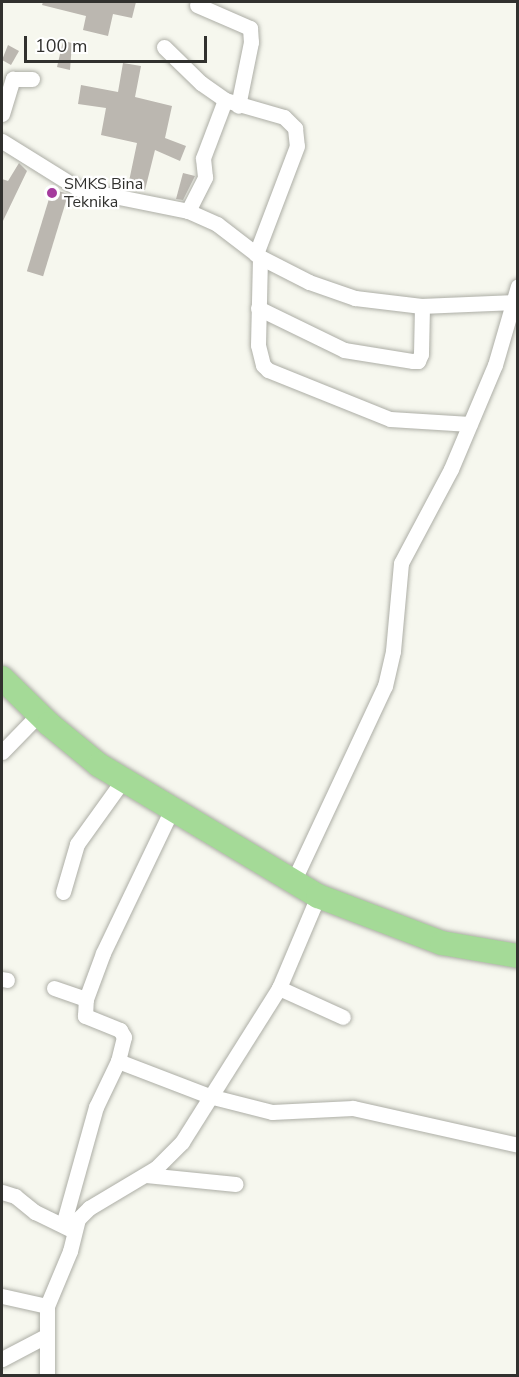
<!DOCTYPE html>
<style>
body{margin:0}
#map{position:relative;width:519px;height:1377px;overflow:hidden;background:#f6f7ee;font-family:"Nunito Sans",sans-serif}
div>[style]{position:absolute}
.building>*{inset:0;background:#bbb7b0;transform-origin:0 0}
.roads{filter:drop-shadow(0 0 2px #adaea6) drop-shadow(0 0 2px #adaea6)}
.minor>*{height:15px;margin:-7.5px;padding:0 7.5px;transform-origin:7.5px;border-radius:7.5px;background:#fff}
.primary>*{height:24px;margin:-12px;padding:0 12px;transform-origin:12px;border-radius:12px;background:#a4da97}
.dots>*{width:16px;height:16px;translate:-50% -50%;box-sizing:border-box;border:3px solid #fff;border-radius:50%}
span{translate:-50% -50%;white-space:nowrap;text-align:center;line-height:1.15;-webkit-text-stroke:4.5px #fff;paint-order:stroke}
.poi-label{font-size:16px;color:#31312e}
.left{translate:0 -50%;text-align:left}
.frame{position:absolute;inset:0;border:3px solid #31312e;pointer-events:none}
.scale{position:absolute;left:24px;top:36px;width:183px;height:27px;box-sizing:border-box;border:3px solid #31312e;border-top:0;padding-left:8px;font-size:18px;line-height:21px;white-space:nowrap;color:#31312e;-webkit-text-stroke:4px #fff;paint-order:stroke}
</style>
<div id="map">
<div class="building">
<i style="clip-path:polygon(43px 2px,136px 2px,132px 18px,113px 14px,108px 36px,83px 30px,86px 16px,42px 5px)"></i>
<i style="clip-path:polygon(63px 41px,72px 43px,70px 70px,57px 67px)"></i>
<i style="clip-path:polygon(8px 45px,19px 51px,11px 65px,2px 60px)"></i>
<i style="clip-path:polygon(123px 63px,141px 66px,135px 97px,172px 106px,165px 138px,186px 146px,180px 161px,155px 150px,145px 190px,128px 186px,137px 143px,101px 135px,106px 108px,78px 104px,81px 85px,118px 92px)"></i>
<i style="clip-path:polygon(19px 163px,27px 171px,2px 223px,2px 179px,8px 181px)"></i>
<i style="clip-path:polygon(183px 173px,195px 176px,183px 200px,176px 199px)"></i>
<i style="left:52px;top:189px;width:17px;height:86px;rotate:17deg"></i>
</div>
<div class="roads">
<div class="minor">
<i style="left:197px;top:5px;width:58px;rotate:23.5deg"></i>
<i style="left:250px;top:28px;width:14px;rotate:86deg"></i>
<i style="left:251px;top:42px;width:65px;rotate:101.5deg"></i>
<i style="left:164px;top:47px;width:52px;rotate:44.2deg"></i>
<i style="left:201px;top:83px;width:29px;rotate:35deg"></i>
<i style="left:225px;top:100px;width:61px;rotate:16.1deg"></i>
<i style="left:284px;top:117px;width:16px;rotate:45deg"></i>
<i style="left:295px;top:128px;width:18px;rotate:84deg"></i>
<i style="left:297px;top:146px;width:116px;rotate:110.8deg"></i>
<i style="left:2px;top:114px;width:37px;rotate:-73deg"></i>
<i style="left:13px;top:79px;width:19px"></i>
<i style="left:2px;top:141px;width:91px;rotate:31.9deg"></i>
<i style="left:79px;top:189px;width:111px;rotate:11.4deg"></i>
<i style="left:188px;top:211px;width:32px;rotate:24deg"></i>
<i style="left:217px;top:224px;width:54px;rotate:37.5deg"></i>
<i style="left:260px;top:257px;width:55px;rotate:27deg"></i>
<i style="left:309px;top:282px;width:49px;rotate:19.2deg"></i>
<i style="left:355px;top:298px;width:67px;rotate:6.8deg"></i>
<i style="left:422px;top:306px;width:92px;rotate:-2.5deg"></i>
<i style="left:188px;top:211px;width:38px;rotate:-63deg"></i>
<i style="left:205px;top:177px;width:19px;rotate:-96deg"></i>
<i style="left:203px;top:158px;width:62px;rotate:-69.2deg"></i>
<i style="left:260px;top:257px;width:88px;rotate:91.3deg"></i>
<i style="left:258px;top:345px;width:21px;rotate:76deg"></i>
<i style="left:263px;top:365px;width:7px;rotate:45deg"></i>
<i style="left:268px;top:370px;width:131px;rotate:21.9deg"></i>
<i style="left:390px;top:419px;width:80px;rotate:3.6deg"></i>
<i style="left:258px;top:308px;width:96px;rotate:26deg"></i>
<i style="left:344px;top:350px;width:70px;rotate:9.1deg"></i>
<i style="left:413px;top:361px;width:5px"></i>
<i style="left:418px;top:361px;width:8px;rotate:-67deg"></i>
<i style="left:421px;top:354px;width:48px;rotate:-88.8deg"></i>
<i style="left:2px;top:752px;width:52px;rotate:-45.8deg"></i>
<i style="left:293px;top:882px;width:217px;rotate:-64.9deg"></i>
<i style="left:385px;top:686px;width:36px;rotate:-77deg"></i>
<i style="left:393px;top:651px;width:88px;rotate:-84.8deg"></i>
<i style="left:401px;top:563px;width:106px;rotate:-62deg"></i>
<i style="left:451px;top:469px;width:113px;rotate:-67.1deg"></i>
<i style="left:495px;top:365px;width:82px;rotate:-73.8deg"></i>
<i style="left:63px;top:892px;width:50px;rotate:-73.7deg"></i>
<i style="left:77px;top:844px;width:79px;rotate:-54.3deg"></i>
<i style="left:2px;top:979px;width:5px;rotate:11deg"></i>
<i style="left:54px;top:988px;width:34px;rotate:19deg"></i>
<i style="left:279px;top:988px;width:70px;rotate:24.4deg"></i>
<i style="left:118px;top:1061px;width:97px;rotate:21deg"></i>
<i style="left:209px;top:1096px;width:65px;rotate:14.3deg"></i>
<i style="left:272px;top:1112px;width:81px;rotate:-2.8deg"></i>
<i style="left:353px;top:1108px;width:169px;rotate:12.6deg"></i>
<i style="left:146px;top:1175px;width:90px;rotate:5.7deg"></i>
<i style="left:2px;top:1192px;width:14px;rotate:17deg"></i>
<i style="left:15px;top:1196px;width:26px;rotate:39deg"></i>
<i style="left:35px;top:1212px;width:41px;rotate:25.9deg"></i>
<i style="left:63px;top:1225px;width:123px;rotate:-74.4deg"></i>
<i style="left:96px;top:1107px;width:51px;rotate:-64.4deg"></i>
<i style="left:118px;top:1061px;width:25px;rotate:-76deg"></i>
<i style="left:124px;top:1037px;width:8px;rotate:-120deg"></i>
<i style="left:120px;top:1030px;width:38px;rotate:-158deg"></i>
<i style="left:85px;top:1016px;width:17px;rotate:-87deg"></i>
<i style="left:86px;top:999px;width:49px;rotate:-69.7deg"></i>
<i style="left:103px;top:953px;width:157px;rotate:-64.4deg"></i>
<i style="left:2px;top:1296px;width:46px;rotate:12.5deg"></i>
<i style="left:2px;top:1359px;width:47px;rotate:-27.6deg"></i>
<i style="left:47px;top:1376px;width:70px;rotate:-90deg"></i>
<i style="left:47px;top:1306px;width:60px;rotate:-67.3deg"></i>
<i style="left:70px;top:1251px;width:33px;rotate:-76deg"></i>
<i style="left:78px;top:1219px;width:16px;rotate:-45deg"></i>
<i style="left:89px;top:1208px;width:78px;rotate:-30.8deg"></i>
<i style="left:156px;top:1168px;width:37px;rotate:-45deg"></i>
<i style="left:182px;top:1142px;width:182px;rotate:-57.8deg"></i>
<i style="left:279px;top:988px;width:100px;rotate:-67deg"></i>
</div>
<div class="primary">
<i style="left:2px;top:678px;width:66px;rotate:44.4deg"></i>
<i style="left:49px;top:724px;width:65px;rotate:39.4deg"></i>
<i style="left:99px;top:765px;width:255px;rotate:30.9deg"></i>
<i style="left:318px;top:896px;width:133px;rotate:20.8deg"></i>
<i style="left:442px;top:943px;width:77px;rotate:9.7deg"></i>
</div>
</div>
<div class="dots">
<i style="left:52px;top:193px;background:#a53b9d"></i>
</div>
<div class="poi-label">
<span class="left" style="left:64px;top:193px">SMKS Bina<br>Teknika</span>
</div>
<div class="frame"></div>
<div class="scale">100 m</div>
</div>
